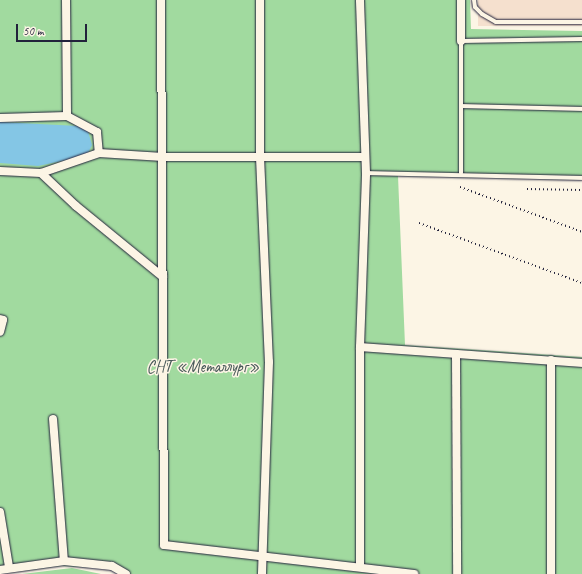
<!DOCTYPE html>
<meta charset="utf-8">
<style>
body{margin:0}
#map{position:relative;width:582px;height:574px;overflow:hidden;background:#fcf5e5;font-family:Caveat,sans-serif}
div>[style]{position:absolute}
.built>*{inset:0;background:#f5e0ce;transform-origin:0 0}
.green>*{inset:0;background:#a1da9f}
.water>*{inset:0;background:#84c6e5}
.path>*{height:1.5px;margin-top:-0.75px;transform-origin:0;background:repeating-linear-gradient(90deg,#22223b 0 1px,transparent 0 4px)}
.roads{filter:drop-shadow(0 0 1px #22223b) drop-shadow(0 0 1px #22223b)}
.lane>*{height:4px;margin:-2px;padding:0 2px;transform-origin:2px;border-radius:2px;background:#fcf5e5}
.street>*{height:8px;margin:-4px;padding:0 4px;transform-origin:4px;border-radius:4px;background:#fcf5e5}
span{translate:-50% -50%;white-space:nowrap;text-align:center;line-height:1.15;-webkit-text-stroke:3px #fcf5e5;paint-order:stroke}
.park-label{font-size:17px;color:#485959}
.scale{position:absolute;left:16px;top:24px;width:71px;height:18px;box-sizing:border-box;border:2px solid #22223b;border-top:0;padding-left:5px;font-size:12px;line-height:14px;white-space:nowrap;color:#22223b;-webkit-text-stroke:3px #fcf5e5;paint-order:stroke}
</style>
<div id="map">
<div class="built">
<i style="left:478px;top:0;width:104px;height:26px"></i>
</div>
<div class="green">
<i style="clip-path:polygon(0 0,470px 0,471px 29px,582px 31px,582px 180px,398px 176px,405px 345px,582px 357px,582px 574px,120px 574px,112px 569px,61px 566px,0 574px)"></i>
<i style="clip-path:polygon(72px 568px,101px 574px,22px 574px)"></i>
</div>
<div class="water">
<i style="clip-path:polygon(0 122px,78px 126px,87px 128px,92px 145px,88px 153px,76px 158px,38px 166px,0 163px)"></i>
</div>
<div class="path">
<i style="left:460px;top:187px;width:130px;rotate:20.2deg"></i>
<i style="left:527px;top:189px;width:55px;rotate:1deg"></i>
<i style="left:419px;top:223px;width:174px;rotate:20.2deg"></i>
</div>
<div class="roads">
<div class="lane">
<i style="left:474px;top:0;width:7px;rotate:82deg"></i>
<i style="left:475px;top:7px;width:10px;rotate:45deg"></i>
<i style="left:482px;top:14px;width:16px;rotate:30deg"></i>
<i style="left:496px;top:22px;width:86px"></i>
<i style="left:462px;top:106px;width:120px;rotate:1.4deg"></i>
<i style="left:366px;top:173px;width:216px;rotate:1.3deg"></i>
<i style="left:461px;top:173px;width:132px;rotate:-90deg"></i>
<i style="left:461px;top:41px;width:121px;rotate:-0.9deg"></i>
</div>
<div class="street">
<i style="left:66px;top:0;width:116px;rotate:89.5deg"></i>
<i style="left:161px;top:0;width:545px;rotate:89.68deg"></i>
<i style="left:164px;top:545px;width:252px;rotate:6.6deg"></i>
<i style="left:260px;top:0;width:157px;rotate:90deg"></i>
<i style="left:260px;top:157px;width:205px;rotate:87.5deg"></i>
<i style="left:269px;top:362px;width:212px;rotate:91.9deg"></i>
<i style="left:461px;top:41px;width:41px;rotate:-90deg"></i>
<i style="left:0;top:118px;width:67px;rotate:-1.7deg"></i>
<i style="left:67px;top:116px;width:34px;rotate:28deg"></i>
<i style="left:97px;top:132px;width:21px;rotate:85deg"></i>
<i style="left:0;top:171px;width:41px;rotate:2.8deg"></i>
<i style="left:41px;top:173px;width:61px;rotate:-19deg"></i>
<i style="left:99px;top:153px;width:64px;rotate:3.6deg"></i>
<i style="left:163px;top:157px;width:202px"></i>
<i style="left:41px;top:173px;width:48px;rotate:43.3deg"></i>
<i style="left:76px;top:206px;width:112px;rotate:39.2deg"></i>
<i style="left:0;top:319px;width:3px;rotate:18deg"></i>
<i style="left:3px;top:320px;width:12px;rotate:104deg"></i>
<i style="left:360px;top:347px;width:223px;rotate:4.1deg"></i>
<i style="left:456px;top:354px;width:220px;rotate:89.7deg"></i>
<i style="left:551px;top:360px;width:214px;rotate:90deg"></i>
<i style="left:53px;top:419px;width:142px;rotate:85.6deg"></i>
<i style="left:0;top:512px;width:56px;rotate:80.7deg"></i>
<i style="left:360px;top:567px;width:220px;rotate:-90deg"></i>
<i style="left:360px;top:347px;width:174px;rotate:-88deg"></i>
<i style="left:366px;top:173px;width:173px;rotate:-92deg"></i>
<i style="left:0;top:570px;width:65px;rotate:-8deg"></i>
<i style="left:64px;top:561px;width:48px;rotate:5.9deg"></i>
<i style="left:112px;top:566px;width:16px;rotate:30deg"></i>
</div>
</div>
<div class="park-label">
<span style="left:203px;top:367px">СНТ «Металлург»</span>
</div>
<div class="scale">50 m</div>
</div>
